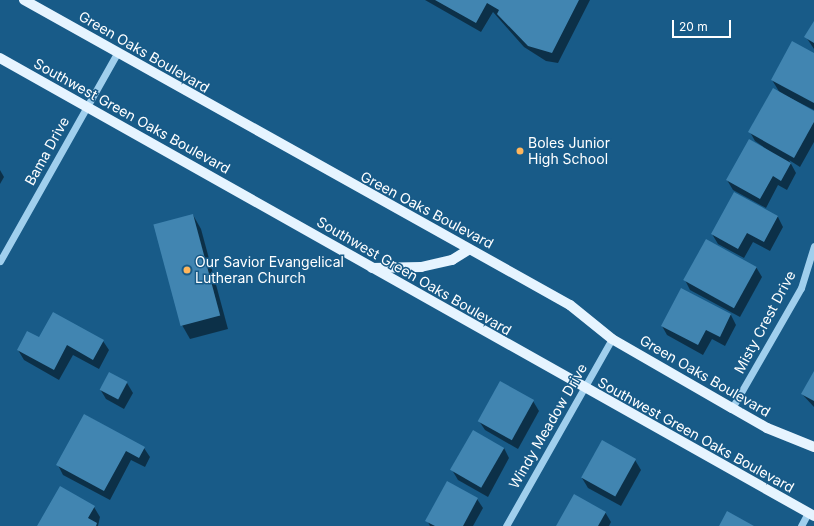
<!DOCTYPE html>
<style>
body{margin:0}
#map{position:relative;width:814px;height:526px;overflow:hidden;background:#185b88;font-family:Inter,sans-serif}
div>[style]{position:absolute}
.shadow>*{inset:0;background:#0007}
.building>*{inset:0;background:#4185b1;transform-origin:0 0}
.minor>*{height:7px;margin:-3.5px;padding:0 3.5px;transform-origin:3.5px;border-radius:3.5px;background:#a0cfed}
.major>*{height:10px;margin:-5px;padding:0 5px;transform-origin:5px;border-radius:5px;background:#e6f4ff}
.dots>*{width:11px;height:11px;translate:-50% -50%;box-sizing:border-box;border:2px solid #185b88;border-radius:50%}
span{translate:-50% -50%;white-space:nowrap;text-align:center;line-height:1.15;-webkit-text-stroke:3px #185b88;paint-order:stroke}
.street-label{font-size:14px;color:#fff}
.poi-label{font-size:14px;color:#fff}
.left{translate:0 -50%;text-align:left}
.scale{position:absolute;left:672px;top:20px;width:59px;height:18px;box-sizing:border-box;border:2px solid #fff;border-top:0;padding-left:5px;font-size:12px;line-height:14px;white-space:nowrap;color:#fff;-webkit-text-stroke:3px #185b88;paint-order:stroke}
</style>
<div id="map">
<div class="shadow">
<i style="clip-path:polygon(425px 0,590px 0,558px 63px,546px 61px,524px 47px,493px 12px,481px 32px)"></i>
<i style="clip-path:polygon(814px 23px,814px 49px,806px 37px)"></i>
<i style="clip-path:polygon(814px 54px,814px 110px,786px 96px,814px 113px,814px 142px,800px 167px,789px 160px,796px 173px,787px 190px,778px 185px,766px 208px,733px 190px,727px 180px,775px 155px,755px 141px,750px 132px,780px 93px,772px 80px)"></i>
<i style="clip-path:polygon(0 170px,4px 177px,0 184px)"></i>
<i style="clip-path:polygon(735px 193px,778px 217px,783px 227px,770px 251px,753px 242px,744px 258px,718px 244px,712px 234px)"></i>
<i style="clip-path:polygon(193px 215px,201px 229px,228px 329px,190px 339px,182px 325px)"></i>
<i style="clip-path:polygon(756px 267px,762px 277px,740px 317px,690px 290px,685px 280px)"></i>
<i style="clip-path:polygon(681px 289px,731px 315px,736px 325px,725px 346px,712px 339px,703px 355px,667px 335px,662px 326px)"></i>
<i style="clip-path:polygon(39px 339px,103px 341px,109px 350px,99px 369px,73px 355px,59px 380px,24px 360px,18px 350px)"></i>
<i style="clip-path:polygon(814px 373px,814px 407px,802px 394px)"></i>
<i style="clip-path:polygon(127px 383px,133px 393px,124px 409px,106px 399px,100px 389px)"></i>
<i style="clip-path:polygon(533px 401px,539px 411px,518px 449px,485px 430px,479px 421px)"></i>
<i style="clip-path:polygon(85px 415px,144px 448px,150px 457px,145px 467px,131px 460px,110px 500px,63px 475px,58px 465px)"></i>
<i style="clip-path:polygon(504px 448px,509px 458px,488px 497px,458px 480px,452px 470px)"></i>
<i style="clip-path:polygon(635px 460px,641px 470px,621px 506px,588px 488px,582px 478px)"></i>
<i style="clip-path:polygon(477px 499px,483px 508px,473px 526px,430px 526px,427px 520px)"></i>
<i style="clip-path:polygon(94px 507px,100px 517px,98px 526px,38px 526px)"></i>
<i style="clip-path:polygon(605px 512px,611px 522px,609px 526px,557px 526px)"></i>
</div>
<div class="building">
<i style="clip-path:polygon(435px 0,579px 0,552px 53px,528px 46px,497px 14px,499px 10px,487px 3px,476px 23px)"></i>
<i style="clip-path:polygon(814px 21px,814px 43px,804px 37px)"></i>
<i style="clip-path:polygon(792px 41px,814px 53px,814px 103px,771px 80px)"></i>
<i style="clip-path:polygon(773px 88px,814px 111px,814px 122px,794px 158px,748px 132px)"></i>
<i style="clip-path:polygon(749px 139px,791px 163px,781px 181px,773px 176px,760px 199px,726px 180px)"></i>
<i style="clip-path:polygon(734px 192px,778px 216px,764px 242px,747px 233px,738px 249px,711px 234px)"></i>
<i style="left:193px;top:214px;width:105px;height:41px;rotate:75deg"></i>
<i style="left:706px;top:239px;width:58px;height:47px;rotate:29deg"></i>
<i style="clip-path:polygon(681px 288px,731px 314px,720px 337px,706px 330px,698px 345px,661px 326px)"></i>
<i style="clip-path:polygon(53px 312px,104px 340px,93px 360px,67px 345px,54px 370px,17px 350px,27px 331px,39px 337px)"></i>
<i style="clip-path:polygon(814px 371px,814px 401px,801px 394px)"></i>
<i style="left:109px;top:372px;width:21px;height:20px;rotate:28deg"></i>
<i style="left:500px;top:381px;width:39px;height:46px;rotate:29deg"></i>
<i style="clip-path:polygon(84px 414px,145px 447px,139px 458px,126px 451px,104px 491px,56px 465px)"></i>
<i style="left:473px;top:430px;width:36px;height:46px;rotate:30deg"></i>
<i style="left:602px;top:440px;width:39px;height:43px;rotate:29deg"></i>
<i style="clip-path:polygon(447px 481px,478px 498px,463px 526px,435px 526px,425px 521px)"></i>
<i style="clip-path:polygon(60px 486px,95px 506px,88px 518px,97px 523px,96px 526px,37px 526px)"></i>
<i style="clip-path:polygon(574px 494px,606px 512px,598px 526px,556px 526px)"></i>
<i style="clip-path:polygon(727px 511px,754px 526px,719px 526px)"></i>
</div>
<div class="minor">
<i style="left:0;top:261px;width:239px;rotate:-60.6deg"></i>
<i style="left:732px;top:408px;width:138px;rotate:-60.1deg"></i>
<i style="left:801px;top:288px;width:44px;rotate:-72.8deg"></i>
<i style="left:506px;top:526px;width:215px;rotate:-60.5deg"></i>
<i style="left:801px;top:526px;width:15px;rotate:-62deg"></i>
</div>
<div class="major">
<i style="left:24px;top:0;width:625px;rotate:29.19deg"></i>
<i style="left:570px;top:305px;width:54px;rotate:39deg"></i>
<i style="left:612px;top:339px;width:138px;rotate:29.9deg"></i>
<i style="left:732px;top:408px;width:40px;rotate:29.7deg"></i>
<i style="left:767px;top:428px;width:51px;rotate:22deg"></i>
<i style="left:0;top:58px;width:934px;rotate:29.36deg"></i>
<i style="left:372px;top:268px;width:49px;rotate:-1.2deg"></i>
<i style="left:421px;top:267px;width:32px;rotate:-13deg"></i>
<i style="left:452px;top:260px;width:19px;rotate:-32deg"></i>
</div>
<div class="dots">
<i style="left:520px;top:151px;background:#ffb65c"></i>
<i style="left:187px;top:270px;background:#ffb65c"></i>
</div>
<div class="street-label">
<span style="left:144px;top:52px;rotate:30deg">Green Oaks Boulevard</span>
<span style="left:132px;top:116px;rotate:29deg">Southwest Green Oaks Boulevard</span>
<span style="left:47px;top:151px;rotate:-61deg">Bama Drive</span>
<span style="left:427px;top:210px;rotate:28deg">Green Oaks Boulevard</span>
<span style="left:414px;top:276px;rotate:30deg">Southwest Green Oaks Boulevard</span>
<span style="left:765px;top:322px;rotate:-62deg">Misty Crest Drive</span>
<span style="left:705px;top:376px;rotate:30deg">Green Oaks Boulevard</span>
<span style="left:548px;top:426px;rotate:-60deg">Windy Meadow Drive</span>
<span style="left:696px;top:435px;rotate:29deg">Southwest Green Oaks Boulevard</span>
</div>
<div class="poi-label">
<span class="left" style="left:528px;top:151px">Boles Junior<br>High School</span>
<span class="left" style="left:195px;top:270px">Our Savior Evangelical<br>Lutheran Church</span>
</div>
<div class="scale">20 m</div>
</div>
